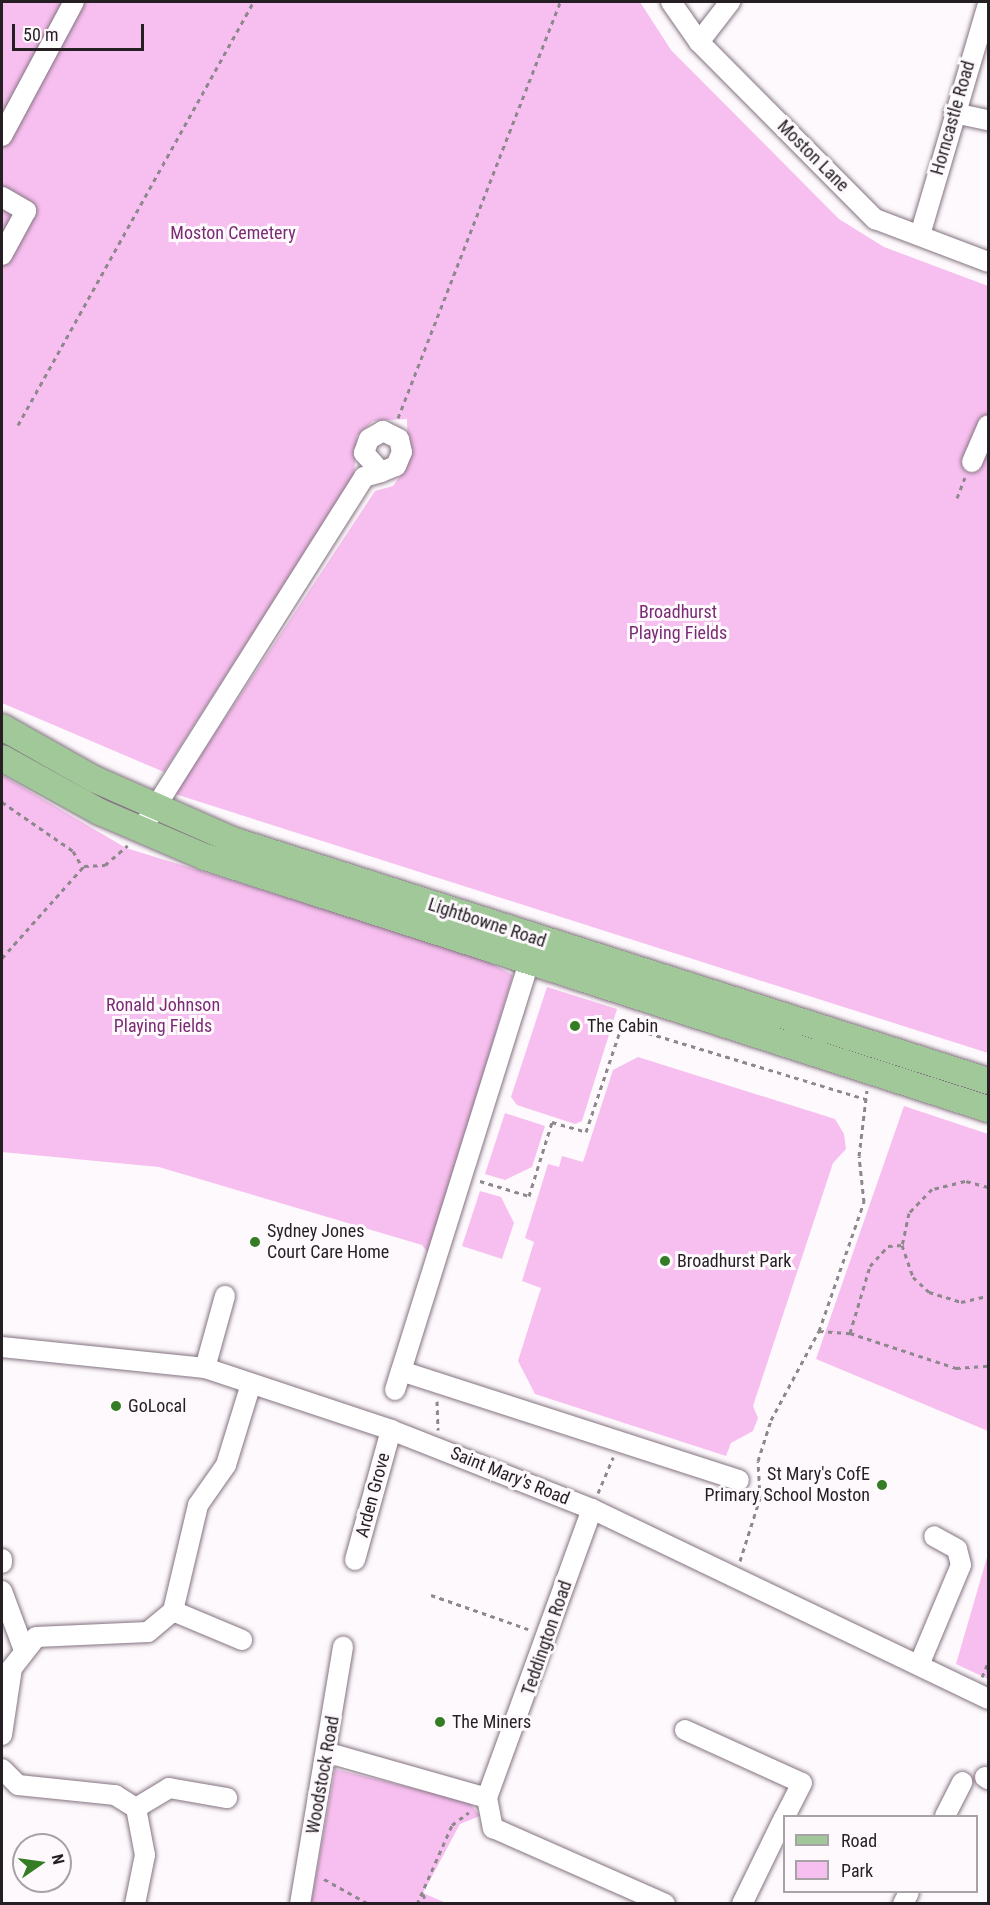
<!DOCTYPE html>
<style>
body{margin:0}
#map{position:relative;width:990px;height:1905px;overflow:hidden;background:#fdf9fc;font-family:"Roboto Condensed",sans-serif}
div>[style]{position:absolute}
.green>*{inset:0;background:#f7bfef}
.path>*{height:3px;margin-top:-1.5px;transform-origin:0;background:repeating-linear-gradient(90deg,#8d888c 0 4.5px,transparent 0 9px)}
.roads{filter:drop-shadow(0 0 2px #847381) drop-shadow(0 0 2px #847381)}
.minor>*{height:20px;margin:-10px;padding:0 10px;transform-origin:10px;border-radius:10px;background:#fff}
.major>*{height:26px;margin:-13px;padding:0 13px;transform-origin:13px;border-radius:13px;background:#a0c898}
.dots>*{width:16px;height:16px;translate:-50% -50%;box-sizing:border-box;border:3px solid #fdf9fc;border-radius:50%}
span{translate:-50% -50%;white-space:nowrap;text-align:center;line-height:1.15;-webkit-text-stroke:6px #fdf9fc;paint-order:stroke}
.street-label{font-size:18px;color:#251f24}
.park-label{font-size:18px;color:#7a2b73}
.poi-label{font-size:18px;color:#251f24}
.left{translate:0 -50%;text-align:left}
.right{translate:-100% -50%;text-align:right}
.frame{position:absolute;inset:0;border:3px solid #251f24;pointer-events:none}
.legend{position:absolute;left:783px;top:1815px;width:195px;height:78px;box-sizing:border-box;background:#fdf9fc;border:2px solid #a7a2a6;margin:0;padding:8px 10px;list-style:none;font-size:18px;color:#251f24}
.legend li{display:flex;align-items:center;gap:12px;height:30px}
.legend b{width:30px;border:2px solid #a7a2a6}
.north{position:absolute;left:12px;top:1833px;width:60px;height:60px;box-sizing:border-box;background:#fdf9fc;border:2px solid #a7a2a6;border-radius:50%;rotate:77deg;font-size:16px;font-weight:700;line-height:24px;text-align:center;color:#251f24}
.north::after{content:'';display:block;margin:auto;width:21px;height:27px;background:#347d24;clip-path:polygon(50% 0,100% 100%,50% 72%,0 100%)}
.scale{position:absolute;left:12px;top:24px;width:132px;height:27px;box-sizing:border-box;border:3px solid #251f24;border-top:0;padding-left:8px;font-size:18px;line-height:21px;white-space:nowrap;color:#251f24;-webkit-text-stroke:4px #fdf9fc;paint-order:stroke}
</style>
<div id="map">
<div class="green">
<i style="clip-path:polygon(2px 2px,640px 2px,671px 50px,839px 219px,884px 247px,988px 286px,988px 1053px,175px 794px,375px 491px,393px 486px,408px 465px,407px 419px,373px 421px,357px 436px,354px 475px,164px 772px,2px 703px)"></i>
<i style="clip-path:polygon(2px 775px,126px 848px,477px 956px,513px 975px,429px 1254px,422px 1245px,159px 1167px,2px 1152px)"></i>
<i style="clip-path:polygon(547px 987px,617px 1009px,582px 1121px,575px 1124px,517px 1105px,511px 1097px)"></i>
<i style="clip-path:polygon(638px 1057px,835px 1119px,844px 1134px,846px 1149px,833px 1163px,753px 1406px,758px 1418px,753px 1431px,731px 1443px,726px 1456px,535px 1394px,518px 1361px,541px 1288px,522px 1281px,534px 1242px,525px 1238px,548px 1164px,559px 1167px,562px 1156px,583px 1162px,613px 1070px)"></i>
<i style="clip-path:polygon(904px 1106px,988px 1134px,988px 1431px,816px 1359px)"></i>
<i style="clip-path:polygon(505px 1113px,545px 1126px,532px 1167px,505px 1180px,485px 1174px)"></i>
<i style="clip-path:polygon(480px 1191px,501px 1197px,514px 1223px,502px 1259px,462px 1246px)"></i>
<i style="clip-path:polygon(988px 1554px,988px 1679px,956px 1664px)"></i>
<i style="clip-path:polygon(335px 1769px,469px 1802px,480px 1816px,460px 1824px,423px 1893px,446px 1903px,311px 1904px)"></i>
</div>
<div class="path">
<i style="left:398px;top:418px;width:446px;rotate:-68.7deg"></i>
<i style="left:18px;top:425px;width:484px;rotate:-60.9deg"></i>
<i style="left:957px;top:498px;width:22px;rotate:-69deg"></i>
<i style="left:2px;top:802px;width:86px;rotate:34.6deg"></i>
<i style="left:73px;top:851px;width:20px;rotate:60deg"></i>
<i style="left:2px;top:958px;width:123px;rotate:-48.3deg"></i>
<i style="left:84px;top:866px;width:21px;rotate:-3deg"></i>
<i style="left:105px;top:865px;width:30px;rotate:-41deg"></i>
<i style="left:480px;top:1181px;width:51px;rotate:17deg"></i>
<i style="left:529px;top:1196px;width:77px;rotate:-72.7deg"></i>
<i style="left:552px;top:1122px;width:35px;rotate:16deg"></i>
<i style="left:586px;top:1132px;width:113px;rotate:-71.4deg"></i>
<i style="left:622px;top:1025px;width:254px;rotate:16.9deg"></i>
<i style="left:988px;top:1187px;width:24px;rotate:-165deg"></i>
<i style="left:965px;top:1181px;width:34px;rotate:166deg"></i>
<i style="left:932px;top:1189px;width:33px;rotate:134deg"></i>
<i style="left:909px;top:1213px;width:33px;rotate:102deg"></i>
<i style="left:902px;top:1245px;width:34px;rotate:71deg"></i>
<i style="left:913px;top:1277px;width:22px;rotate:43deg"></i>
<i style="left:929px;top:1292px;width:34px;rotate:17deg"></i>
<i style="left:961px;top:1302px;width:28px;rotate:-13deg"></i>
<i style="left:819px;top:1331px;width:31px;rotate:4deg"></i>
<i style="left:850px;top:1333px;width:70px;rotate:-73.4deg"></i>
<i style="left:870px;top:1266px;width:27px;rotate:-48deg"></i>
<i style="left:888px;top:1246px;width:14px;rotate:-4deg"></i>
<i style="left:850px;top:1333px;width:112px;rotate:18.3deg"></i>
<i style="left:956px;top:1368px;width:32px;rotate:-4deg"></i>
<i style="left:437px;top:1401px;width:29px;rotate:88deg"></i>
<i style="left:598px;top:1493px;width:39px;rotate:-67deg"></i>
<i style="left:740px;top:1561px;width:66px;rotate:-72.4deg"></i>
<i style="left:760px;top:1498px;width:37px;rotate:-93deg"></i>
<i style="left:758px;top:1461px;width:43px;rotate:-72.4deg"></i>
<i style="left:771px;top:1420px;width:101px;rotate:-61.7deg"></i>
<i style="left:819px;top:1331px;width:137px;rotate:-70.8deg"></i>
<i style="left:864px;top:1202px;width:46px;rotate:-96.2deg"></i>
<i style="left:859px;top:1156px;width:66px;rotate:-83.1deg"></i>
<i style="left:431px;top:1595px;width:103px;rotate:19.3deg"></i>
<i style="left:982px;top:1677px;width:15px;rotate:-67deg"></i>
<i style="left:324px;top:1879px;width:51px;rotate:29.1deg"></i>
<i style="left:423px;top:1894px;width:11px;rotate:68deg"></i>
<i style="left:417px;top:1904px;width:86px;rotate:-66.1deg"></i>
<i style="left:452px;top:1825px;width:21px;rotate:-37deg"></i>
</div>
<div class="roads">
<div class="minor">
<i style="left:671px;top:2px;width:49px;rotate:55deg"></i>
<i style="left:699px;top:42px;width:250px;rotate:45.2deg"></i>
<i style="left:875px;top:219px;width:121px;rotate:20.8deg"></i>
<i style="left:699px;top:42px;width:51px;rotate:-52.2deg"></i>
<i style="left:954px;top:113px;width:35px;rotate:12deg"></i>
<i style="left:2px;top:136px;width:152px;rotate:-61.8deg"></i>
<i style="left:2px;top:197px;width:28px;rotate:30deg"></i>
<i style="left:26px;top:211px;width:50px;rotate:118.6deg"></i>
<i style="left:920px;top:235px;width:241px;rotate:-73.6deg"></i>
<i style="left:972px;top:462px;width:40px;rotate:-66.6deg"></i>
<i style="left:141px;top:830px;width:418px;rotate:-57.7deg"></i>
<i style="left:364px;top:477px;width:18px;rotate:-16deg"></i>
<i style="left:381px;top:472px;width:16px;rotate:-22deg"></i>
<i style="left:396px;top:466px;width:15px;rotate:-67deg"></i>
<i style="left:402px;top:452px;width:13px;rotate:-103deg"></i>
<i style="left:399px;top:439px;width:18px;rotate:-153deg"></i>
<i style="left:383px;top:431px;width:16px;rotate:150deg"></i>
<i style="left:369px;top:439px;width:15px;rotate:110deg"></i>
<i style="left:364px;top:453px;width:25px;rotate:48deg"></i>
<i style="left:2px;top:1347px;width:204px;rotate:5.9deg"></i>
<i style="left:205px;top:1368px;width:196px;rotate:18.4deg"></i>
<i style="left:391px;top:1430px;width:216px;rotate:21.5deg"></i>
<i style="left:592px;top:1509px;width:439px;rotate:25.6deg"></i>
<i style="left:205px;top:1368px;width:75px;rotate:-74.5deg"></i>
<i style="left:401px;top:1371px;width:355px;rotate:17.9deg"></i>
<i style="left:395px;top:1390px;width:462px;rotate:-72.6deg"></i>
<i style="left:592px;top:1509px;width:307px;rotate:110deg"></i>
<i style="left:487px;top:1798px;width:31px;rotate:79deg"></i>
<i style="left:493px;top:1828px;width:188px;rotate:23.8deg"></i>
<i style="left:355px;top:1560px;width:135px;rotate:-74.5deg"></i>
<i style="left:2px;top:1563px;width:4px;rotate:-90deg"></i>
<i style="left:2px;top:1591px;width:63px;rotate:69.6deg"></i>
<i style="left:173px;top:1611px;width:75px;rotate:22.8deg"></i>
<i style="left:919px;top:1665px;width:108px;rotate:-67.2deg"></i>
<i style="left:961px;top:1565px;width:16px;rotate:-104deg"></i>
<i style="left:957px;top:1549px;width:26px;rotate:-151deg"></i>
<i style="left:685px;top:1730px;width:128px;rotate:24.4deg"></i>
<i style="left:802px;top:1783px;width:37px;rotate:117deg"></i>
<i style="left:2px;top:1735px;width:68px;rotate:-81.5deg"></i>
<i style="left:12px;top:1668px;width:39px;rotate:-52deg"></i>
<i style="left:36px;top:1637px;width:112px;rotate:-2.6deg"></i>
<i style="left:148px;top:1632px;width:33px;rotate:-40deg"></i>
<i style="left:173px;top:1611px;width:109px;rotate:-76.7deg"></i>
<i style="left:198px;top:1505px;width:49px;rotate:-55deg"></i>
<i style="left:226px;top:1465px;width:82px;rotate:-72.9deg"></i>
<i style="left:329px;top:1753px;width:164px;rotate:15.9deg"></i>
<i style="left:2px;top:1769px;width:23px;rotate:45deg"></i>
<i style="left:18px;top:1785px;width:98px;rotate:5.9deg"></i>
<i style="left:115px;top:1795px;width:25px;rotate:32deg"></i>
<i style="left:136px;top:1808px;width:48px;rotate:79.2deg"></i>
<i style="left:145px;top:1855px;width:50px;rotate:101.5deg"></i>
<i style="left:985px;top:1777px;width:4px;rotate:34deg"></i>
<i style="left:136px;top:1808px;width:39px;rotate:-31deg"></i>
<i style="left:169px;top:1788px;width:59px;rotate:9.8deg"></i>
<i style="left:945px;top:1816px;width:38px;rotate:-63deg"></i>
<i style="left:300px;top:1904px;width:261px;rotate:-80.5deg"></i>
<i style="left:742px;top:1904px;width:96px;rotate:-64deg"></i>
<i style="left:903px;top:1904px;width:13px;rotate:-63deg"></i>
</div>
<div class="major">
<i style="left:2px;top:727px;width:106px;rotate:29.5deg"></i>
<i style="left:94px;top:779px;width:151px;rotate:23.8deg"></i>
<i style="left:232px;top:840px;width:793px;rotate:17.68deg"></i>
<i style="left:2px;top:758px;width:112px;rotate:28.9deg"></i>
<i style="left:100px;top:812px;width:114px;rotate:23.2deg"></i>
<i style="left:205px;top:857px;width:823px;rotate:17.84deg"></i>
</div>
</div>
<div class="dots">
<i style="left:575px;top:1026px;background:#347d24"></i>
<i style="left:255px;top:1242px;background:#347d24"></i>
<i style="left:665px;top:1261px;background:#347d24"></i>
<i style="left:116px;top:1406px;background:#347d24"></i>
<i style="left:882px;top:1485px;background:#347d24"></i>
<i style="left:440px;top:1722px;background:#347d24"></i>
</div>
<div class="street-label">
<span style="left:953px;top:118px;rotate:-74deg">Horncastle Road</span>
<span style="left:813px;top:156px;rotate:45deg">Moston Lane</span>
<span style="left:487px;top:923px;rotate:18deg">Lightbowne Road</span>
<span style="left:510px;top:1476px;rotate:22deg">Saint Mary's Road</span>
<span style="left:373px;top:1495px;rotate:-75deg">Arden Grove</span>
<span style="left:547px;top:1638px;rotate:-71deg">Teddington Road</span>
<span style="left:323px;top:1775px;rotate:-80deg">Woodstock Road</span>
</div>
<div class="park-label">
<span style="left:233px;top:233px">Moston Cemetery</span>
<span style="left:678px;top:623px">Broadhurst<br>Playing Fields</span>
<span style="left:163px;top:1016px">Ronald Johnson<br>Playing Fields</span>
</div>
<div class="poi-label">
<span class="left" style="left:587px;top:1026px">The Cabin</span>
<span class="left" style="left:267px;top:1242px">Sydney Jones<br>Court Care Home</span>
<span class="left" style="left:677px;top:1261px">Broadhurst Park</span>
<span class="left" style="left:128px;top:1406px">GoLocal</span>
<span class="right" style="left:870px;top:1485px">St Mary's CofE<br>Primary School Moston</span>
<span class="left" style="left:452px;top:1722px">The Miners</span>
</div>
<div class="frame"></div>
<ul class="legend">
<li><b style="height:8px;background:#a0c898"></b>Road</li>
<li><b style="height:16px;background:#f7bfef"></b>Park</li>
</ul>
<div class="north">N</div>
<div class="scale">50 m</div>
</div>
